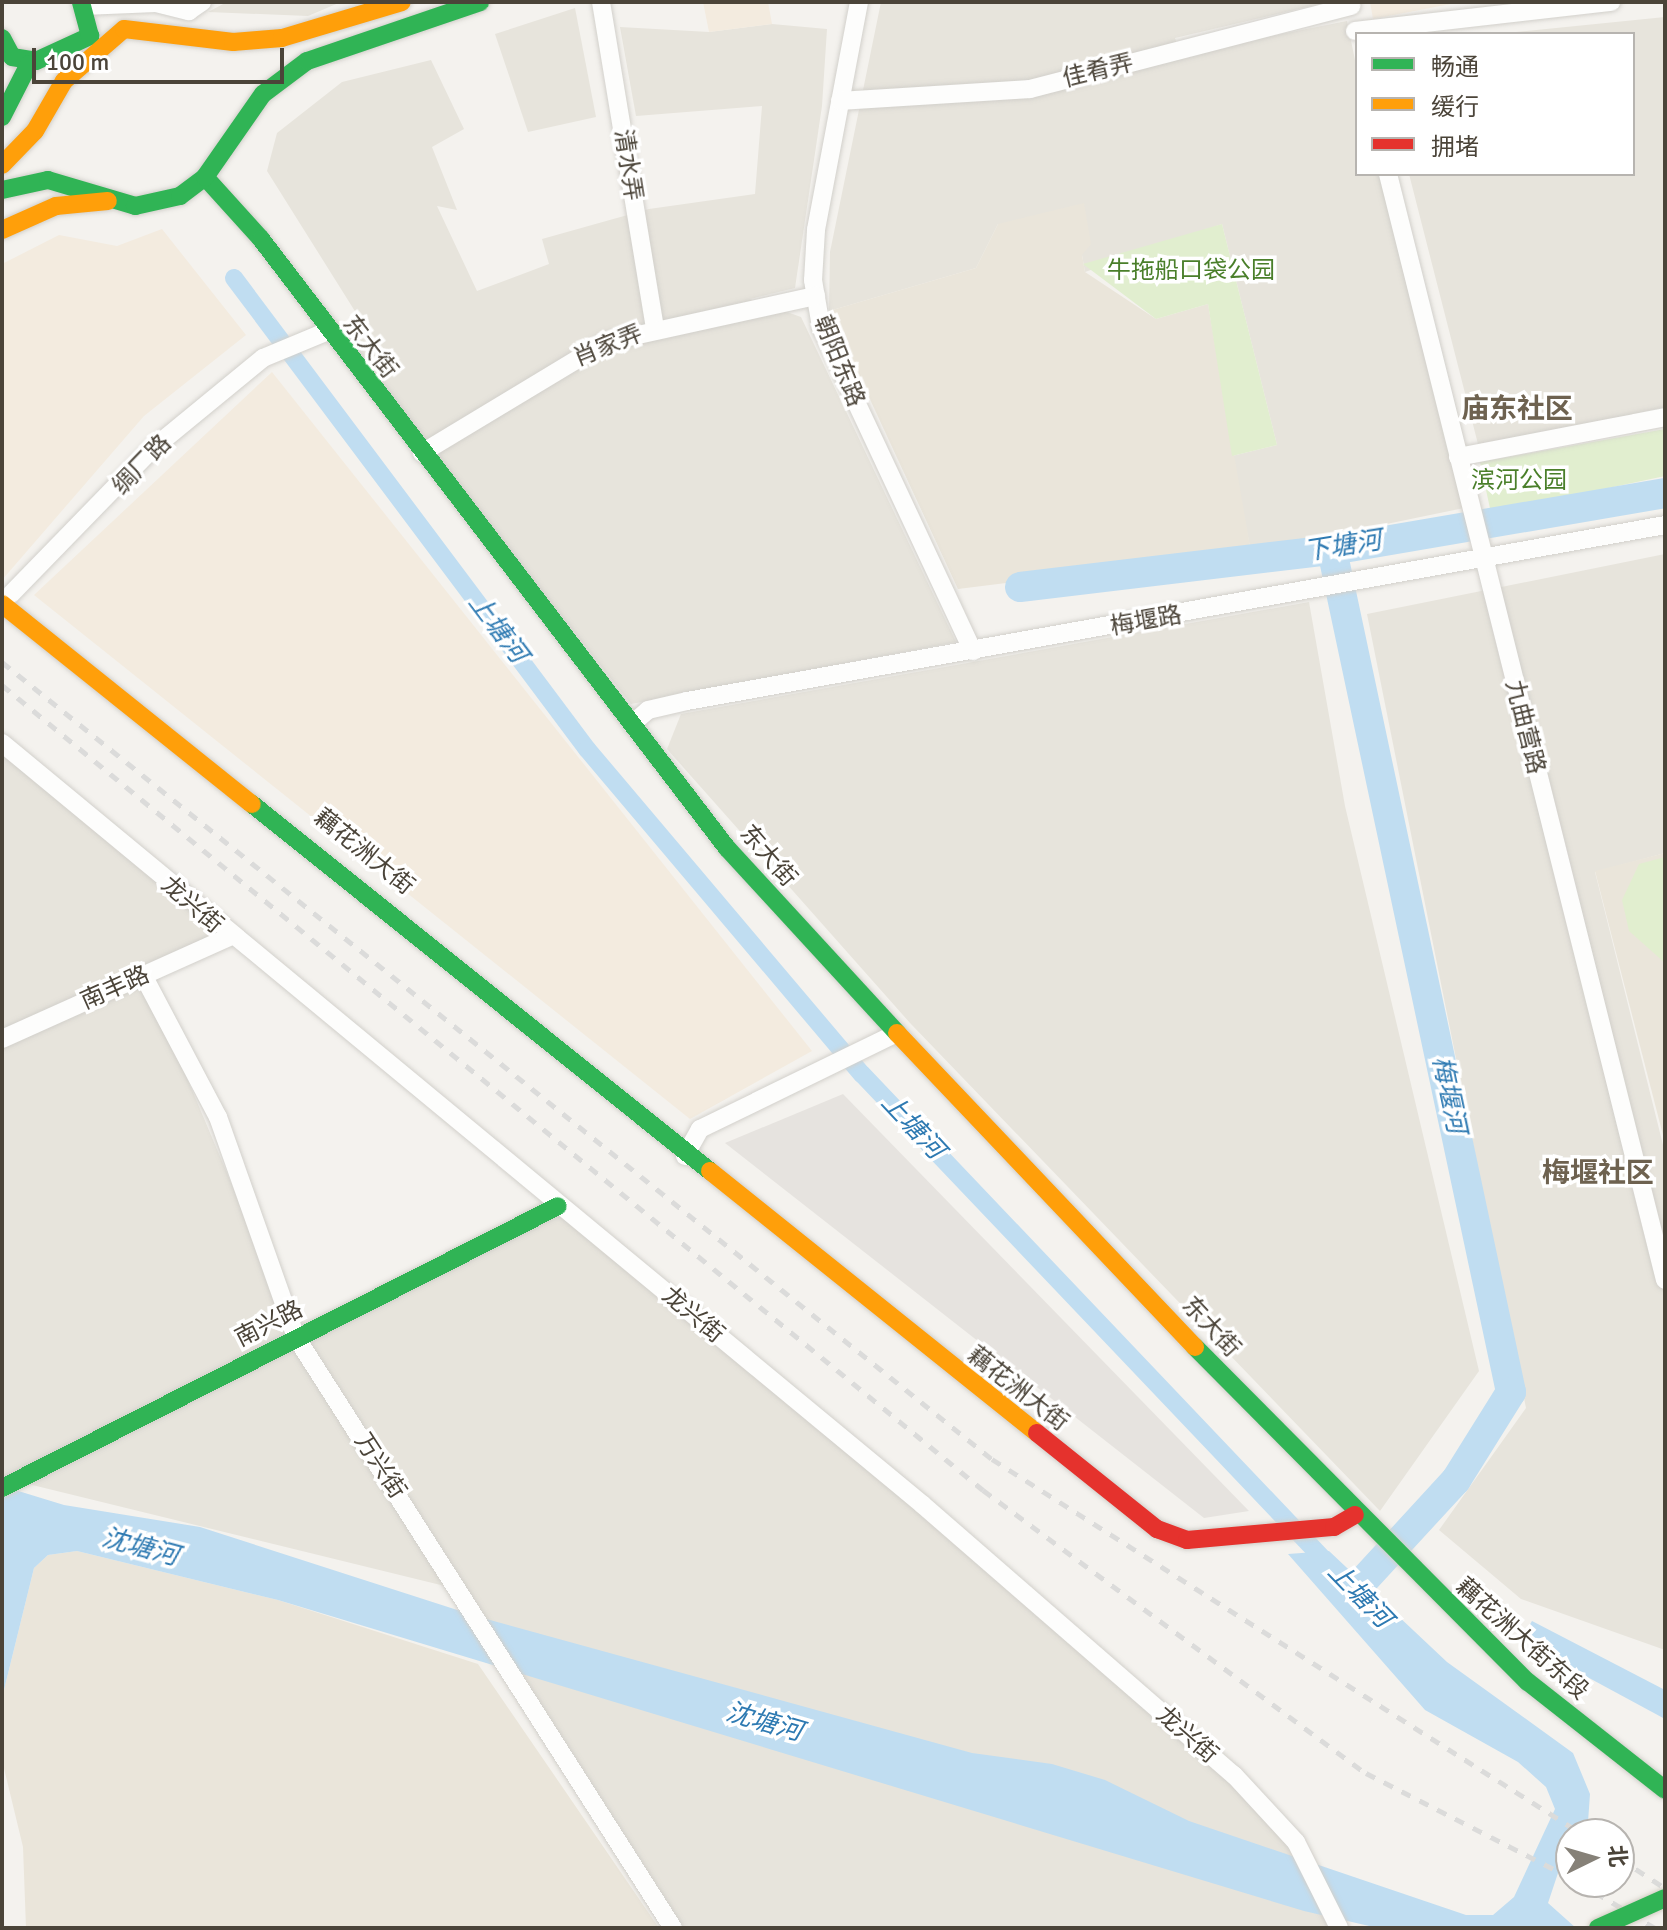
<!DOCTYPE html>
<meta charset="utf-8">
<style>
body{margin:0}
#map{position:relative;width:1667px;height:1930px;overflow:hidden;background:#f4f2ee;font-family:Signika,"Noto Sans SC",sans-serif}
div>[style]{position:absolute}
.residential>*{inset:0;background:#e7e4dc}
.commercial>*{inset:0;background:#f3ebdf}
.education>*{inset:0;background:#eae5da}
.green>*{inset:0;background:#e1eecf}
.parking>*{inset:0;background:#e6e3df}
.water>*{inset:0;background:#c0ddf1}
.canal>*{height:18px;margin:-9px;padding:0 9px;transform-origin:9px;border-radius:9px;background:#c0ddf1}
.river>*{height:30px;margin:-15px;padding:0 15px;transform-origin:15px;border-radius:15px;background:#c0ddf1}
.roads{filter:drop-shadow(0 0 2px #d2d0cb) drop-shadow(0 0 2px #d2d0cb)}
.street>*{height:18px;margin:-9px;padding:0 9px;transform-origin:9px;border-radius:9px;background:#fdfdfc}
.fast>*{height:18px;margin:-9px;padding:0 9px;transform-origin:9px;border-radius:9px;background:#30b455}
.slow>*{height:18px;margin:-9px;padding:0 9px;transform-origin:9px;border-radius:9px;background:#ff9f0a}
.jam>*{height:18px;margin:-9px;padding:0 9px;transform-origin:9px;border-radius:9px;background:#e5322d}
.rail>*{height:5px;margin-top:-2.5px;transform-origin:0;background:repeating-linear-gradient(90deg,#dbdbda 0 10px,transparent 0 20px)}
.bridges{filter:drop-shadow(0 0 2px #d3cfc5) drop-shadow(0 0 2px #d3cfc5)}
.fast-bridge>*{height:18px;margin:-9px;padding:0 9px;transform-origin:9px;border-radius:9px;background:#30b455}
span{translate:-50% -50%;white-space:nowrap;text-align:center;line-height:1.15;-webkit-text-stroke:7px #fff;paint-order:stroke}
.street-label{font-size:24px;color:#4b4439}
.park-label{font-size:24px;color:#4a7f2a}
.water-label{font-size:26px;color:#2e7ab2;font-style:italic}
.quarter-label{font-size:28px;color:#6e6250;font-weight:700}
.frame{position:absolute;inset:0;border:4px solid #4b4439;pointer-events:none}
.legend{position:absolute;left:1355px;top:32px;width:280px;height:144px;box-sizing:border-box;background:#fff;border:2px solid #b7b4b0;margin:0;padding:10px 14px;list-style:none;font-size:24px;color:#4b4439}
.legend li{display:flex;align-items:center;gap:16px;height:40px}
.legend b{width:40px;border:2px solid #b7b4b0}
.north{position:absolute;left:1555px;top:1818px;width:80px;height:80px;box-sizing:border-box;background:#fff;border:2px solid #b7b4b0;border-radius:50%;rotate:85deg;font-size:22px;font-weight:700;line-height:32px;text-align:center;color:#4b4439}
.north::after{content:'';display:block;margin:auto;width:28px;height:36px;background:#868178;clip-path:polygon(50% 0,100% 100%,50% 72%,0 100%)}
.scale{position:absolute;left:32px;top:48px;width:252px;height:36px;box-sizing:border-box;border:4px solid #4b4439;border-top:0;padding-left:10px;font-size:24px;line-height:28px;white-space:nowrap;color:#4b4439;-webkit-text-stroke:6px #fff;paint-order:stroke}
</style>
<div id="map">
<div class="residential">
<i style="clip-path:polygon(227px 2px,341px 2px,308px 16px,208px 12px)"></i>
<i style="clip-path:polygon(881px 2px,1328px 2px,1175px 38px,1180px 54px,1347px 21px,1357px 70px,1357px 174px,1381px 174px,1464px 508px,1251px 552px,1232px 456px,1277px 445px,1222px 224px,1085px 272px,1082px 255px,998px 224px,976px 268px,829px 311px,830px 252px)"></i>
<i style="clip-path:polygon(575px 8px,596px 117px,528px 132px,495px 34px)"></i>
<i style="clip-path:polygon(1665px 17px,1665px 407px,1479px 448px,1409px 174px,1633px 174px,1633px 34px,1496px 34px)"></i>
<i style="clip-path:polygon(772px 24px,827px 29px,822px 106px,795px 288px,750px 299px,801px 317px,956px 642px,631px 704px,345px 341px,368px 332px,267px 171px,277px 133px,342px 82px,431px 60px,464px 129px,432px 147px,457px 210px,437px 206px,477px 291px,549px 264px,542px 239px,649px 209px,755px 194px,762px 106px,636px 116px,620px 27px,709px 32px)"></i>
<i style="clip-path:polygon(1665px 554px,1665px 853px,1595px 872px,1665px 1153px,1665px 1650px,1521px 1599px,1439px 1530px,1526px 1408px,1367px 614px)"></i>
<i style="clip-path:polygon(1309px 602px,1345px 806px,1479px 1371px,1380px 1511px,910px 1023px,667px 749px,681px 714px)"></i>
<i style="clip-path:polygon(2px 743px,229px 937px,144px 976px,296px 1337px,558px 1206px,923px 1505px,1296px 1842px,1339px 1928px,678px 1928px,461px 1590px,16px 1481px,2px 1488px)"></i>
</div>
<div class="commercial">
<i style="clip-path:polygon(703px 2px,768px 2px,772px 24px,709px 32px)"></i>
<i style="clip-path:polygon(1370px 2px,1461px 2px,1373px 19px)"></i>
<i style="clip-path:polygon(162px 229px,246px 335px,144px 416px,2px 580px,2px 264px,59px 235px,117px 246px)"></i>
<i style="clip-path:polygon(272px 372px,812px 1051px,690px 1119px,34px 595px)"></i>
</div>
<div class="education">
<i style="clip-path:polygon(1084px 203px,1091px 244px,1082px 255px,1085px 272px,1156px 319px,1208px 304px,1251px 552px,958px 589px,829px 311px,976px 268px,998px 224px)"></i>
<i style="clip-path:polygon(1665px 853px,1665px 1143px,1595px 871px)"></i>
<i style="clip-path:polygon(77px 1551px,278px 1600px,478px 1664px,659px 1928px,26px 1928px,23px 1847px,2px 1760px,2px 1698px,34px 1568px,48px 1555px)"></i>
</div>
<div class="green">
<i style="clip-path:polygon(1222px 224px,1277px 445px,1232px 456px,1208px 304px,1156px 319px,1083px 264px)"></i>
<i style="clip-path:polygon(1665px 429px,1665px 476px,1491px 513px,1480px 462px)"></i>
<i style="clip-path:polygon(1665px 857px,1665px 963px,1629px 931px,1622px 900px,1639px 864px)"></i>
</div>
<div class="parking">
<i style="clip-path:polygon(843px 1094px,1249px 1511px,1204px 1518px,725px 1143px)"></i>
</div>
<div class="water">
<i style="clip-path:polygon(2px 1486px,64px 1505px,200px 1527px,479px 1617px,972px 1753px,1052px 1764px,1105px 1780px,1189px 1821px,1466px 1915px,1493px 1915px,1514px 1897px,1555px 1809px,1546px 1787px,1518px 1762px,1425px 1710px,1288px 1554px,1329px 1551px,1447px 1662px,1573px 1753px,1590px 1794px,1588px 1822px,1581px 1834px,1571px 1834px,1548px 1903px,1576px 1928px,1378px 1928px,1304px 1911px,278px 1600px,77px 1551px,48px 1555px,34px 1568px,2px 1698px)"></i>
<i style="clip-path:polygon(1532px 1621px,1665px 1690px,1665px 1719px,1541px 1652px,1523px 1636px)"></i>
</div>
<div class="canal">
<i style="left:234px;top:278px;width:589px;rotate:53.15deg"></i>
<i style="left:587px;top:749px;width:426px;rotate:49.8deg"></i>
<i style="left:862px;top:1074px;width:682px;rotate:46.43deg"></i>
</div>
<div class="river">
<i style="left:1332px;top:550px;width:861px;rotate:78deg"></i>
<i style="left:1511px;top:1392px;width:104px;rotate:122deg"></i>
<i style="left:1456px;top:1480px;width:151px;rotate:132.6deg"></i>
<i style="left:1020px;top:587px;width:314px;rotate:-6.8deg"></i>
<i style="left:1332px;top:550px;width:338px;rotate:-9.7deg"></i>
</div>
<div class="roads">
<div class="street">
<i style="left:601px;top:2px;width:330px;rotate:80.6deg"></i>
<i style="left:859px;top:2px;width:232px;rotate:100.7deg"></i>
<i style="left:816px;top:230px;width:50px;rotate:93.4deg"></i>
<i style="left:813px;top:280px;width:48px;rotate:80.3deg"></i>
<i style="left:821px;top:327px;width:358px;rotate:64.9deg"></i>
<i style="left:83px;top:6px;width:73px;rotate:-2.4deg"></i>
<i style="left:156px;top:3px;width:34px;rotate:14deg"></i>
<i style="left:189px;top:11px;width:16px;rotate:-35deg"></i>
<i style="left:1355px;top:31px;width:258px;rotate:-6.5deg"></i>
<i style="left:840px;top:101px;width:190px;rotate:-3.6deg"></i>
<i style="left:1030px;top:89px;width:332px;rotate:-14.5deg"></i>
<i style="left:1388px;top:174px;width:1140px;rotate:75.94deg"></i>
<i style="left:422px;top:453px;width:215px;rotate:-31.1deg"></i>
<i style="left:606px;top:342px;width:215px;rotate:-12.4deg"></i>
<i style="left:1458px;top:457px;width:211px;rotate:-10.9deg"></i>
<i style="left:11px;top:594px;width:201px;rotate:-45.8deg"></i>
<i style="left:151px;top:450px;width:145px;rotate:-39.4deg"></i>
<i style="left:263px;top:358px;width:70px;rotate:-22.6deg"></i>
<i style="left:632px;top:724px;width:21px;rotate:-41deg"></i>
<i style="left:648px;top:710px;width:40px;rotate:-13deg"></i>
<i style="left:687px;top:701px;width:994px;rotate:-10.2deg"></i>
<i style="left:2px;top:743px;width:1195px;rotate:39.6deg"></i>
<i style="left:923px;top:1505px;width:412px;rotate:41deg"></i>
<i style="left:1234px;top:1775px;width:91px;rotate:47.2deg"></i>
<i style="left:1296px;top:1842px;width:96px;rotate:63.4deg"></i>
<i style="left:143px;top:975px;width:161px;rotate:62.2deg"></i>
<i style="left:218px;top:1117px;width:233px;rotate:70.5deg"></i>
<i style="left:296px;top:1337px;width:701px;rotate:57.47deg"></i>
<i style="left:2px;top:1039px;width:249px;rotate:-24.2deg"></i>
<i style="left:685px;top:1156px;width:31px;rotate:-61deg"></i>
<i style="left:700px;top:1129px;width:219px;rotate:-26deg"></i>
</div>
<div class="fast">
<i style="left:2px;top:38px;width:21px;rotate:62deg"></i>
<i style="left:12px;top:57px;width:24px;rotate:9deg"></i>
<i style="left:36px;top:61px;width:60px;rotate:-24.8deg"></i>
<i style="left:90px;top:36px;width:35px;rotate:-105deg"></i>
<i style="left:2px;top:117px;width:59px;rotate:-63deg"></i>
<i style="left:205px;top:177px;width:84px;rotate:47.9deg"></i>
<i style="left:261px;top:239px;width:767px;rotate:52.58deg"></i>
<i style="left:727px;top:848px;width:251px;rotate:47.4deg"></i>
<i style="left:2px;top:190px;width:47px;rotate:-12.3deg"></i>
<i style="left:48px;top:180px;width:91px;rotate:16.6deg"></i>
<i style="left:135px;top:206px;width:46px;rotate:-12.5deg"></i>
<i style="left:180px;top:196px;width:31px;rotate:-37deg"></i>
<i style="left:205px;top:177px;width:101px;rotate:-55.1deg"></i>
<i style="left:263px;top:94px;width:55px;rotate:-36.9deg"></i>
<i style="left:307px;top:61px;width:183px;rotate:-18.8deg"></i>
<i style="left:252px;top:804px;width:587px;rotate:38.71deg"></i>
<i style="left:1195px;top:1347px;width:472px;rotate:45.2deg"></i>
<i style="left:1528px;top:1682px;width:174px;rotate:38.2deg"></i>
<i style="left:2px;top:1488px;width:623px;rotate:-26.89deg"></i>
</div>
<div class="slow">
<i style="left:2px;top:165px;width:47px;rotate:-45.9deg"></i>
<i style="left:35px;top:131px;width:58px;rotate:-59.9deg"></i>
<i style="left:64px;top:81px;width:79px;rotate:-40.9deg"></i>
<i style="left:124px;top:29px;width:110px;rotate:6.8deg"></i>
<i style="left:233px;top:42px;width:49px;rotate:-4.7deg"></i>
<i style="left:282px;top:38px;width:125px;rotate:-16.7deg"></i>
<i style="left:2px;top:230px;width:59px;rotate:-24deg"></i>
<i style="left:56px;top:206px;width:52px;rotate:-5.5deg"></i>
<i style="left:2px;top:604px;width:320px;rotate:38.7deg"></i>
<i style="left:897px;top:1033px;width:433px;rotate:46.5deg"></i>
<i style="left:710px;top:1171px;width:419px;rotate:38.7deg"></i>
</div>
<div class="jam">
<i style="left:1037px;top:1433px;width:154px;rotate:38.7deg"></i>
<i style="left:1157px;top:1529px;width:32px;rotate:20deg"></i>
<i style="left:1187px;top:1540px;width:148px;rotate:-5.1deg"></i>
<i style="left:1334px;top:1527px;width:24px;rotate:-30deg"></i>
</div>
</div>
<div class="rail">
<i style="left:2px;top:662px;width:1271px;rotate:38.84deg"></i>
<i style="left:992px;top:1459px;width:699px;rotate:32.44deg"></i>
<i style="left:2px;top:685px;width:1269px;rotate:39.37deg"></i>
<i style="left:983px;top:1490px;width:476px;rotate:36.5deg"></i>
<i style="left:1366px;top:1773px;width:230px;rotate:27.1deg"></i>
<i style="left:1619px;top:1858px;width:55px;rotate:33.1deg"></i>
<i style="left:1578px;top:1882px;width:90px;rotate:30.9deg"></i>
</div>
<div class="bridges">
<div class="fast-bridge">
<i style="left:1598px;top:1928px;width:73px;rotate:-24.1deg"></i>
</div>
</div>
<div class="street-label">
<span style="left:1098px;top:71px;rotate:-14deg">佳肴弄</span>
<span style="left:628px;top:165px;rotate:81deg">清水弄</span>
<span style="left:608px;top:346px;rotate:-22deg">肖家弄</span>
<span style="left:370px;top:347px;rotate:52deg">东大街</span>
<span style="left:839px;top:361px;rotate:68deg">朝阳东路</span>
<span style="left:142px;top:465px;rotate:-46deg">绸厂路</span>
<span style="left:1146px;top:621px;rotate:-10deg">梅堰路</span>
<span style="left:1525px;top:727px;rotate:76deg">九曲营路</span>
<span style="left:364px;top:852px;rotate:39deg">藕花洲大街</span>
<span style="left:768px;top:856px;rotate:49deg">东大街</span>
<span style="left:192px;top:905px;rotate:41deg">龙兴街</span>
<span style="left:115px;top:988px;rotate:-24deg">南丰路</span>
<span style="left:693px;top:1315px;rotate:40deg">龙兴街</span>
<span style="left:269px;top:1324px;rotate:-27deg">南兴路</span>
<span style="left:1211px;top:1327px;rotate:47deg">东大街</span>
<span style="left:1018px;top:1389px;rotate:38deg">藕花洲大街</span>
<span style="left:380px;top:1466px;rotate:57deg">万兴街</span>
<span style="left:1522px;top:1639px;rotate:42deg">藕花洲大街东段</span>
<span style="left:1187px;top:1735px;rotate:41deg">龙兴街</span>
</div>
<div class="park-label">
<span style="left:1191px;top:271px">牛拖船口袋公园</span>
<span style="left:1519px;top:481px">滨河公园</span>
</div>
<div class="water-label">
<span style="left:1343px;top:547px;rotate:-9deg">下塘河</span>
<span style="left:497px;top:629px;rotate:53deg">上塘河</span>
<span style="left:1448px;top:1095px;rotate:78deg">梅堰河</span>
<span style="left:912px;top:1127px;rotate:47deg">上塘河</span>
<span style="left:140px;top:1548px;rotate:15deg">沈塘河</span>
<span style="left:1359px;top:1596px;rotate:46deg">上塘河</span>
<span style="left:764px;top:1723px;rotate:16deg">沈塘河</span>
</div>
<div class="quarter-label">
<span style="left:1517px;top:409px">庙东社区</span>
<span style="left:1598px;top:1173px">梅堰社区</span>
</div>
<div class="frame"></div>
<ul class="legend">
<li><b style="height:10px;background:#30b455"></b>畅通</li>
<li><b style="height:10px;background:#ff9f0a"></b>缓行</li>
<li><b style="height:10px;background:#e5322d"></b>拥堵</li>
</ul>
<div class="north">北</div>
<div class="scale">100 m</div>
</div>
